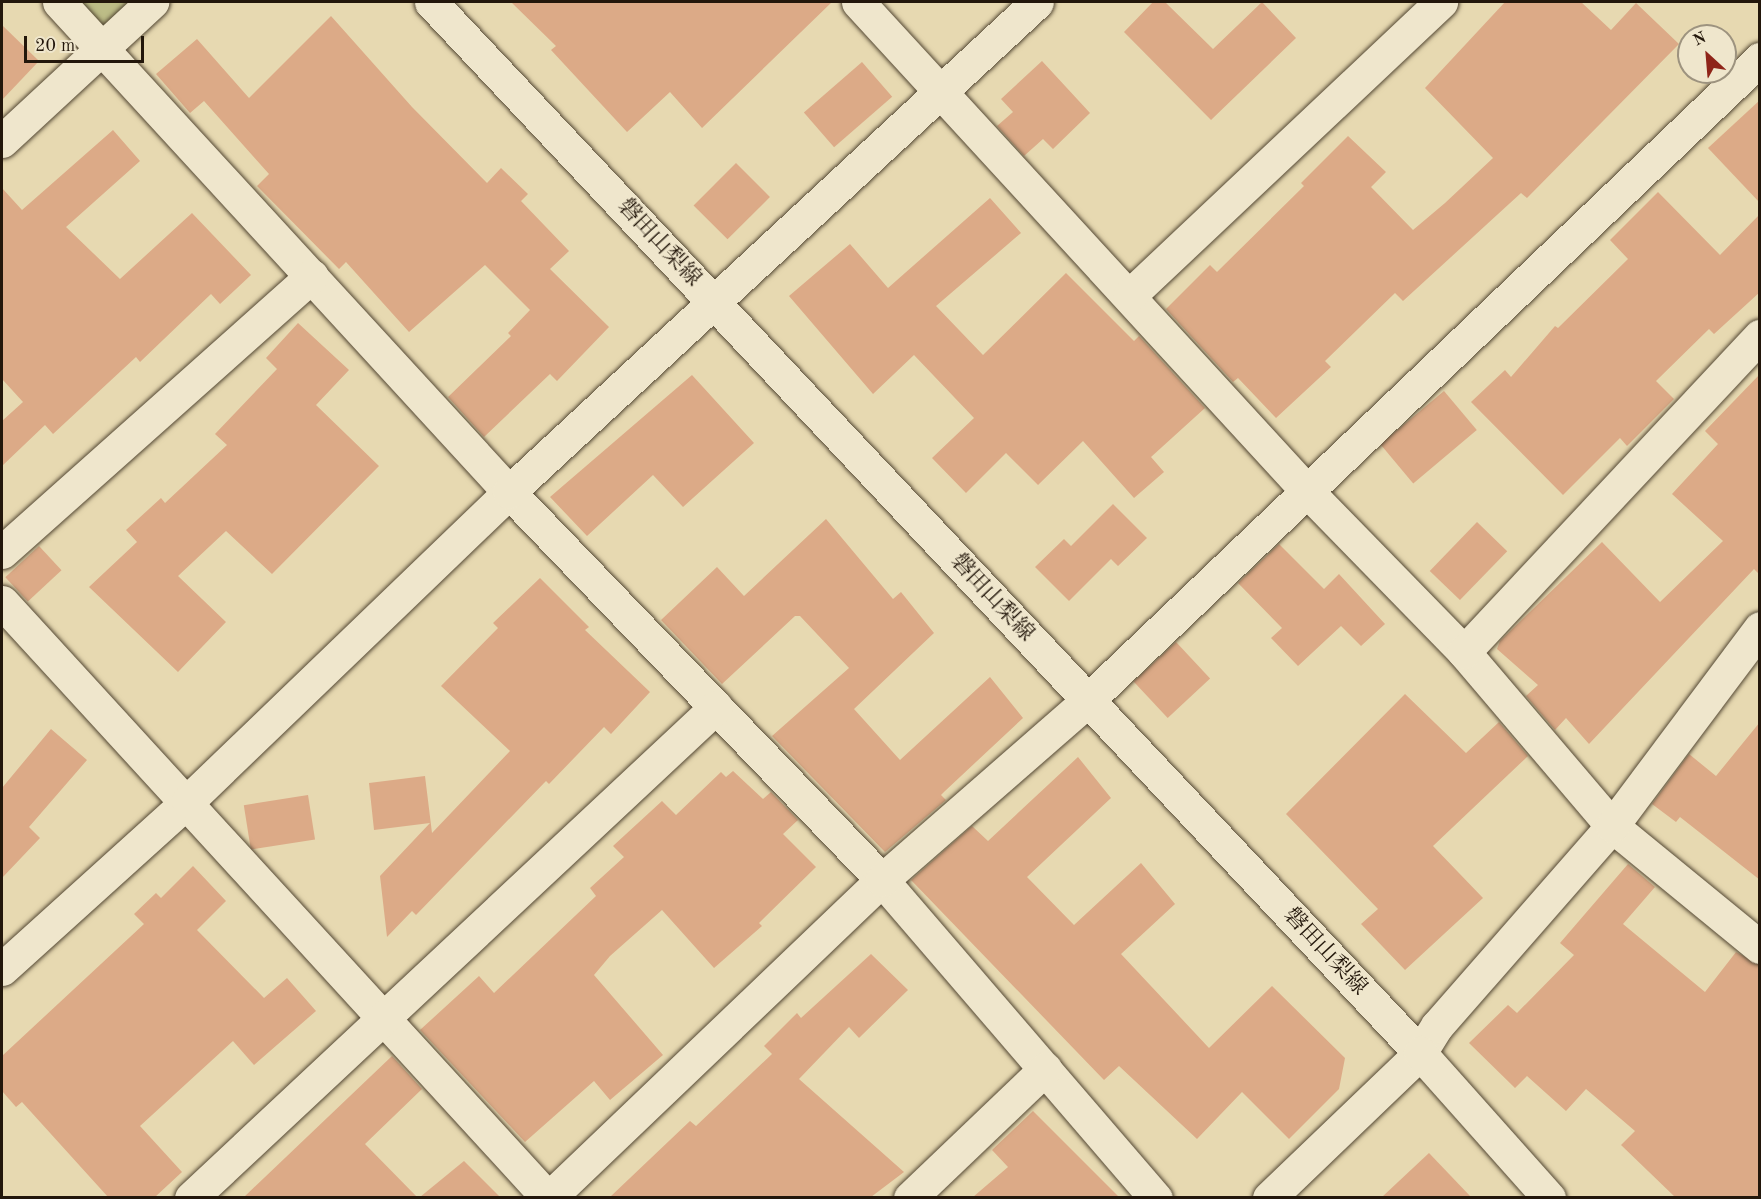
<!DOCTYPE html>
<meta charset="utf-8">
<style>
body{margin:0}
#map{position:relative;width:1761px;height:1199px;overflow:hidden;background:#e7d9b1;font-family:"Old Standard TT","Noto Serif JP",serif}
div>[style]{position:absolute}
.green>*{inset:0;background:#bdbd87}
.building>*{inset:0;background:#dcaa87;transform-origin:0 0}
.roads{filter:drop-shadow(0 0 2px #544834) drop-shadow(0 0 2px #544834)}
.street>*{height:33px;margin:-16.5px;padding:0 16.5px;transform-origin:16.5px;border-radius:16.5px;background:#efe6cc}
.secondary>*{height:33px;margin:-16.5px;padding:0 16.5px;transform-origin:16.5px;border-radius:16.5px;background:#efe6cc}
span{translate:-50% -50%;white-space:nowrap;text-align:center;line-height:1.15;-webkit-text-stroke:4.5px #efe6cc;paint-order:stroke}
.street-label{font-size:22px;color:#23170b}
.frame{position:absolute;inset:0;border:3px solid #23170b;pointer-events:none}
.north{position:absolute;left:1677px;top:24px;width:60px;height:60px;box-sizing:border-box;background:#efe6cc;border:2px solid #9d937f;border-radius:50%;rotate:334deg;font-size:16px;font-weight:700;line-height:24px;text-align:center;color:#23170b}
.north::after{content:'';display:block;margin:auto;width:21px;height:27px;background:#8f2418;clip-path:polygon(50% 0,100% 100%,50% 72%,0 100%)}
.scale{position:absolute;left:24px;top:36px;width:120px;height:27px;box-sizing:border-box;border:3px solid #23170b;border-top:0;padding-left:8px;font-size:18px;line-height:21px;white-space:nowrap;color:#23170b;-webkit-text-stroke:4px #efe6cc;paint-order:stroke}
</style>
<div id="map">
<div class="green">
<i style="clip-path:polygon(59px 2px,133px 2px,96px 39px)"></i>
</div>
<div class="building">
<i style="clip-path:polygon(511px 2px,832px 2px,702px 128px,670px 92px,627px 132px,551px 50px,556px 46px)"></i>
<i style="clip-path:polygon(1153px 2px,1165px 2px,1213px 49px,1262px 2px,1296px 38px,1211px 120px,1124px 32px)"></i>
<i style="clip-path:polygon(1505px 2px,1581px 2px,1611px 30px,1636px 3px,1679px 44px,1527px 198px,1521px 193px,1403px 301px,1395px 293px,1325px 361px,1331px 367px,1276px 418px,1238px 378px,1233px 382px,1166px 309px,1210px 265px,1217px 272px,1304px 186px,1301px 183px,1348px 136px,1386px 172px,1371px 187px,1413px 230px,1445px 203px,1493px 158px,1425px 88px)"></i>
<i style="clip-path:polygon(331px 16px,412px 107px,487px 183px,501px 168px,528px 194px,521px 201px,569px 251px,550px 269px,609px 327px,557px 381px,550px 374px,484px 437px,448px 397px,511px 336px,508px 333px,530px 310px,485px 265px,409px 332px,346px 262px,339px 269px,257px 186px,269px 174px,204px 101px,190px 113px,156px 74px,197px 39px,249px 98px)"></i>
<i style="clip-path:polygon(2px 25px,39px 61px,2px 100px)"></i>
<i style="clip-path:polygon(1042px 61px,1090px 113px,1053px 149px,1043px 139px,1024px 156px,997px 126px,1013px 112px,1001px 99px)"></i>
<i style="left:862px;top:62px;width:46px;height:77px;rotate:49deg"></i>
<i style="clip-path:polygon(1760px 100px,1760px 203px,1708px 148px)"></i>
<i style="clip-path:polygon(113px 130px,140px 161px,66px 227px,120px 279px,192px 213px,251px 275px,220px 304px,211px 294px,140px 362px,136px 357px,53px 434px,45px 425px,2px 466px,2px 421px,23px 402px,2px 379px,2px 188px,22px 210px)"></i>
<i style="left:736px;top:163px;width:48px;height:60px;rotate:45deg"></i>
<i style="clip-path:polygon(1658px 192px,1720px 255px,1760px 214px,1760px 292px,1714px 334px,1709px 329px,1656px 381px,1674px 399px,1627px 446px,1620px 438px,1563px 495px,1471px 402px,1505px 370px,1511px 377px,1555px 326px,1558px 328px,1628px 259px,1610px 240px)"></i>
<i style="clip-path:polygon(990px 198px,1021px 233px,936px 306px,983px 355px,1066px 273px,1134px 341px,1139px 336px,1205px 408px,1151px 457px,1164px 472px,1134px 498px,1083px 441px,1038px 485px,1006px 453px,966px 493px,932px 458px,974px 418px,914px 355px,873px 394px,789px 296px,850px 244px,888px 288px)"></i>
<i style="clip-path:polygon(298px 323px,349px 370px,316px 405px,379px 466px,272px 574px,226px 531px,178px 576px,226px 622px,178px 672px,89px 587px,137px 542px,126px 530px,161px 498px,165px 503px,227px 445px,215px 434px,277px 369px,266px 358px)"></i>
<i style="clip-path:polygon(1760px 374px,1759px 574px,1754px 569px,1589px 744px,1566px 718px,1555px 730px,1526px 696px,1538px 685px,1497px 649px,1500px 641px,1602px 542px,1660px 602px,1723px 541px,1672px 494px,1718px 444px,1705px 431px)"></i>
<i style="clip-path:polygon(692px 375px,754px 443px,683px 507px,653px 475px,587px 536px,550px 497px)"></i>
<i style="left:1444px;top:391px;width:51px;height:83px;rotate:50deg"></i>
<i style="clip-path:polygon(1113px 504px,1147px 538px,1118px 566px,1111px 559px,1069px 601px,1035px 567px,1064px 539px,1071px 546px)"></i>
<i style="clip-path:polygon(826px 519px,893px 599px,901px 592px,934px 633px,854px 709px,900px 760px,990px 677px,1023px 718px,945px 791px,941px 795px,946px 800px,885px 852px,772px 736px,849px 668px,800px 616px,795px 616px,722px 684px,661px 620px,717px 567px,744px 596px)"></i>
<i style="left:1477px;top:522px;width:42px;height:68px;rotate:44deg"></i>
<i style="clip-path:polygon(1279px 544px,1324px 589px,1339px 574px,1385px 624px,1361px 646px,1341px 626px,1298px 666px,1271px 638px,1282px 628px,1238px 583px)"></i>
<i style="left:39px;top:546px;width:33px;height:46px;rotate:47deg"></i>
<i style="clip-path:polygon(540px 578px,589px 627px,585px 630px,650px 692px,611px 734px,604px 727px,549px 784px,546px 781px,416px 915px,412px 911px,387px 937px,380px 876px,430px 823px,374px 830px,369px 783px,425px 776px,432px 833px,510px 751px,441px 686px,498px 628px,493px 623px)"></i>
<i style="left:1176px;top:642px;width:50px;height:58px;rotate:47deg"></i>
<i style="clip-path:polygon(1405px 694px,1466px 753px,1499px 722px,1528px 756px,1433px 846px,1483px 898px,1405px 970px,1361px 924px,1378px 909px,1286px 814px)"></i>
<i style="clip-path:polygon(1760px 722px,1760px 880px,1680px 817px,1676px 822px,1652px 804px,1689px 754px,1716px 776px)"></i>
<i style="clip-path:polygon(51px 729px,87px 760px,29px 827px,40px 838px,2px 878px,2px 788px)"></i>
<i style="clip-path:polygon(1078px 757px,1111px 798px,1027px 877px,1074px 925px,1141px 863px,1175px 904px,1121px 954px,1209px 1048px,1272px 986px,1345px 1058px,1339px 1089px,1289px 1139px,1242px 1092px,1197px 1139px,1119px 1066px,1104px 1080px,911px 880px,972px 826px,988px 841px)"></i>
<i style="clip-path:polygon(733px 771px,763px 799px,771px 792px,798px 820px,783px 834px,816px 867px,759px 923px,762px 926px,714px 968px,662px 910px,610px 956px,594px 975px,663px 1055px,610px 1100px,594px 1081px,525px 1142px,420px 1030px,479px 976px,494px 993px,596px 896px,590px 888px,624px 857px,613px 846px,662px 801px,676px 815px,721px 772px,726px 777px)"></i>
<i style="left:308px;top:795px;width:45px;height:65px;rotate:81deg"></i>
<i style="clip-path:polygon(1628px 864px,1655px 887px,1623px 924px,1705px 992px,1736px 952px,1760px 965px,1760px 1197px,1675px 1197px,1621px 1145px,1635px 1131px,1586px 1089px,1566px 1111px,1527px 1076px,1515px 1088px,1469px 1043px,1508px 1005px,1517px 1013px,1574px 955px,1560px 943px)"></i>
<i style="clip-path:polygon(193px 866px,226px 901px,197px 930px,264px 998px,287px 978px,316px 1011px,254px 1065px,233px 1041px,140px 1126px,182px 1172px,155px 1197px,108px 1197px,22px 1102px,16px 1107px,2px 1091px,2px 1056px,144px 924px,134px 914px,156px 893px,161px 898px)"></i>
<i style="clip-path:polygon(871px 954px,908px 990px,859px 1038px,849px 1027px,799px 1079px,904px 1172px,871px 1197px,610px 1197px,690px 1121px,696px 1126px,772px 1054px,764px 1046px,797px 1013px,801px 1018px)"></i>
<i style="clip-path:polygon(392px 1056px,422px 1089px,365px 1144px,417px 1197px,244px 1197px)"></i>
<i style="clip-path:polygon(1033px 1111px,1119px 1197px,973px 1197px,1008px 1167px,992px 1150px)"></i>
<i style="clip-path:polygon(1429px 1153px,1471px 1197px,1382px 1197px)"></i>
<i style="clip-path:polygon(464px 1161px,500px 1197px,420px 1197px)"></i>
</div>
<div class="roads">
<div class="street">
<i style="left:59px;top:2px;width:665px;rotate:47.44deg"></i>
<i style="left:509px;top:492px;width:538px;rotate:46.13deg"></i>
<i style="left:882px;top:880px;width:420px;rotate:49.3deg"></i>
<i style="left:858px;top:2px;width:665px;rotate:47.44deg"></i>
<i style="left:1308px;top:492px;width:223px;rotate:45.7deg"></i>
<i style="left:1464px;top:652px;width:228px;rotate:49.6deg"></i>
<i style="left:1612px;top:826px;width:191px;rotate:39.3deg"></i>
<i style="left:2px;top:141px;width:205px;rotate:-42.8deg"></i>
<i style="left:1129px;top:296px;width:429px;rotate:-43.3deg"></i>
<i style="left:2px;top:552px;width:415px;rotate:-41.7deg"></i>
<i style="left:2px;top:602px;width:808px;rotate:47.51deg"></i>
<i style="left:1464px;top:652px;width:433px;rotate:-46.9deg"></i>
<i style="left:2px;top:969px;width:251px;rotate:-42.1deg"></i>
<i style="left:188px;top:801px;width:446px;rotate:-43.9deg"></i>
<i style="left:509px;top:492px;width:720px;rotate:-42.86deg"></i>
<i style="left:191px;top:1198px;width:719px;rotate:-43.08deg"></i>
<i style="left:549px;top:1198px;width:460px;rotate:-43.7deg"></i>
<i style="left:882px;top:880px;width:274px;rotate:-41.1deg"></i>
<i style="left:1088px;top:700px;width:929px;rotate:-43.65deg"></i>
<i style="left:910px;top:1198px;width:187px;rotate:-43.7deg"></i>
<i style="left:1269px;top:1198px;width:209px;rotate:-43.8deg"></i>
<i style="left:1420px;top:1053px;width:32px;rotate:-58deg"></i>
<i style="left:1437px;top:1026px;width:266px;rotate:-48.8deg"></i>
<i style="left:1612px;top:826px;width:247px;rotate:-53.2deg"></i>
</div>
<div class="secondary">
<i style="left:431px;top:2px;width:1443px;rotate:46.74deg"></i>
<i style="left:1420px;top:1053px;width:194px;rotate:48.3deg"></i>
</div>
</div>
<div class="street-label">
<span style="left:659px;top:243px;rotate:47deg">磐田山梨線</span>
<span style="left:992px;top:598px;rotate:47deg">磐田山梨線</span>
<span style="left:1325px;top:952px;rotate:47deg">磐田山梨線</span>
</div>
<div class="frame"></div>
<div class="north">N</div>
<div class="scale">20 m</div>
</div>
